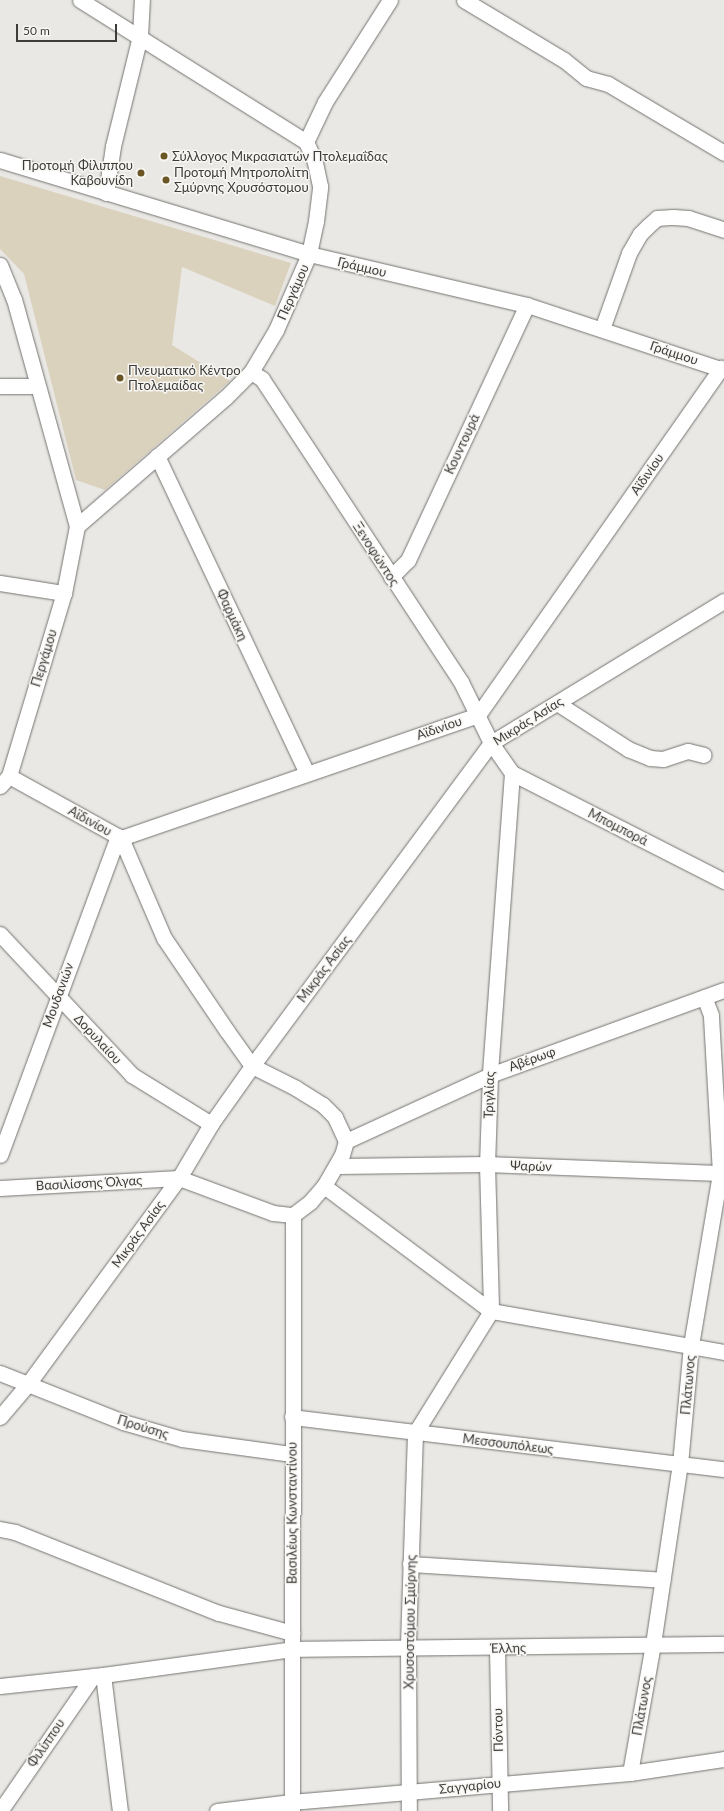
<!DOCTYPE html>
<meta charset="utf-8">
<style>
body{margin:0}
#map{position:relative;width:724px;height:1811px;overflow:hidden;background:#eae8e5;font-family:Lato,sans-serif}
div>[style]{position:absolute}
.green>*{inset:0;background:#dbd2be}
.roads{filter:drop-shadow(0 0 1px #747370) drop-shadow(0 0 1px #747370)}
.minor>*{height:15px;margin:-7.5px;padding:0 7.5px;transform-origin:7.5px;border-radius:7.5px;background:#fff}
.dots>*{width:11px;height:11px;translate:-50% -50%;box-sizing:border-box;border:2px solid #f7f6f3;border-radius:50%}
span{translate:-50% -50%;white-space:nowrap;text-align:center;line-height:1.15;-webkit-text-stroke:3px #f7f6f3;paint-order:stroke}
.poi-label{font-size:13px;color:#3d3c3b}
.left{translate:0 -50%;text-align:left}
.right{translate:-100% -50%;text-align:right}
.street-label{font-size:13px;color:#3d3c3b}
.scale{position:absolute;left:16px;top:24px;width:101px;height:18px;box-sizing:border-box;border:2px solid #3d3c3b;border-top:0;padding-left:5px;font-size:12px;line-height:14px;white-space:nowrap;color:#3d3c3b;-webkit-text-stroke:3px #f7f6f3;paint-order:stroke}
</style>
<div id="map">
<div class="green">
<i style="clip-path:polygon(0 176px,291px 263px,275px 306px,182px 267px,172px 345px,230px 381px,105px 490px,76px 480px,24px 274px,0 249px)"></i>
</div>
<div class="roads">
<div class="minor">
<i style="left:80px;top:0;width:267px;rotate:32.1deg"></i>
<i style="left:464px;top:0;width:117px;rotate:31deg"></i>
<i style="left:564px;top:60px;width:28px;rotate:39deg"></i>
<i style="left:586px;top:78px;width:23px;rotate:15deg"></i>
<i style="left:608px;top:84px;width:135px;rotate:30.7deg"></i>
<i style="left:0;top:160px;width:323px;rotate:16.9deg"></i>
<i style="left:309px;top:254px;width:224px;rotate:13.2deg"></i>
<i style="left:527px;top:305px;width:207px;rotate:18.3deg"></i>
<i style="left:106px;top:193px;width:48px;rotate:-81.5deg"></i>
<i style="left:113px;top:146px;width:113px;rotate:-76.2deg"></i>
<i style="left:140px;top:36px;width:36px;rotate:-87deg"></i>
<i style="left:0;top:265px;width:37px;rotate:68deg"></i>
<i style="left:14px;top:299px;width:236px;rotate:74.5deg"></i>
<i style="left:602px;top:329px;width:81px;rotate:-70.4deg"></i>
<i style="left:629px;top:253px;width:22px;rotate:-60deg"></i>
<i style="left:640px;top:234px;width:11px;rotate:-45deg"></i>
<i style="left:648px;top:226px;width:12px;rotate:-42deg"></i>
<i style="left:657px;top:218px;width:16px;rotate:-4deg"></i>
<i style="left:673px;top:217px;width:15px;rotate:4deg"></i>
<i style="left:688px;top:218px;width:38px;rotate:18deg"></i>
<i style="left:251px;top:372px;width:13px;rotate:32deg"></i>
<i style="left:262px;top:379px;width:363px;rotate:56.7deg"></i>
<i style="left:461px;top:682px;width:68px;rotate:63.8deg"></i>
<i style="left:491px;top:743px;width:37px;rotate:55deg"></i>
<i style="left:512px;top:773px;width:303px;rotate:94.2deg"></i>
<i style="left:490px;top:1075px;width:89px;rotate:91.9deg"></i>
<i style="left:487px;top:1164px;width:147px;rotate:88.4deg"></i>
<i style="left:491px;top:1311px;width:144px;rotate:121.9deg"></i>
<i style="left:415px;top:1433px;width:213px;rotate:91.9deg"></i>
<i style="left:408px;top:1646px;width:165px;rotate:89.7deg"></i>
<i style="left:0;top:386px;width:37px"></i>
<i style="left:157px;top:456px;width:351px;rotate:64.7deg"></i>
<i style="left:391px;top:577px;width:24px;rotate:-45deg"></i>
<i style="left:408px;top:560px;width:281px;rotate:-65deg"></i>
<i style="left:0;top:583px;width:65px;rotate:8.9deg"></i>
<i style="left:557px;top:703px;width:85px;rotate:32.9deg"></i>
<i style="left:628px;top:749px;width:24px;rotate:22deg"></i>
<i style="left:650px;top:758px;width:13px;rotate:4deg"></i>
<i style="left:663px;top:759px;width:26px;rotate:-18deg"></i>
<i style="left:688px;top:751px;width:16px;rotate:14deg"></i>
<i style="left:512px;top:773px;width:238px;rotate:27deg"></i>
<i style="left:9px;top:776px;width:128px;rotate:29deg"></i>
<i style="left:121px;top:838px;width:378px;rotate:-19deg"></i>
<i style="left:478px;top:715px;width:424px;rotate:-55deg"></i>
<i style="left:0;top:786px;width:13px;rotate:-48deg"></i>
<i style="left:9px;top:776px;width:191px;rotate:-73.3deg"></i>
<i style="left:64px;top:593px;width:68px;rotate:-79deg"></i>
<i style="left:77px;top:526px;width:197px;rotate:-40.9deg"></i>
<i style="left:226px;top:397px;width:35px;rotate:-45deg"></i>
<i style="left:251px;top:372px;width:49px;rotate:-59.2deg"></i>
<i style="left:276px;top:330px;width:83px;rotate:-66.5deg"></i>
<i style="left:309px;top:254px;width:34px;rotate:-78deg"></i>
<i style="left:316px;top:221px;width:35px;rotate:-83deg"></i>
<i style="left:320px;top:186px;width:25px;rotate:-102deg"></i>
<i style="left:315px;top:162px;width:22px;rotate:-114deg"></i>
<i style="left:306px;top:142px;width:44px;rotate:-64.6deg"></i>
<i style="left:325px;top:102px;width:121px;rotate:-57.5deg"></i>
<i style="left:0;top:934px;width:193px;rotate:46.9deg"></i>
<i style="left:132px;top:1075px;width:93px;rotate:31.8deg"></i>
<i style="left:346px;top:1141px;width:158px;rotate:-24.6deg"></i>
<i style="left:490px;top:1075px;width:249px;rotate:-20deg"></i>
<i style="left:0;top:1155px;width:340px;rotate:-69.7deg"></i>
<i style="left:338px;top:1166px;width:149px;rotate:-0.8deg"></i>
<i style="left:487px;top:1164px;width:237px;rotate:2.2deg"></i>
<i style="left:324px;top:1186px;width:209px;rotate:36.8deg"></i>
<i style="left:491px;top:1311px;width:237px;rotate:10deg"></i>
<i style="left:0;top:1188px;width:179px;rotate:-3.2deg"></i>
<i style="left:179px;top:1178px;width:100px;rotate:20.4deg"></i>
<i style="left:273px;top:1213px;width:20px;rotate:6deg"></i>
<i style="left:293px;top:1215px;width:21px;rotate:-37deg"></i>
<i style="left:310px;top:1202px;width:21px;rotate:-49deg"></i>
<i style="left:324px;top:1186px;width:36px;rotate:-60deg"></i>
<i style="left:342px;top:1155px;width:15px;rotate:-74deg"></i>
<i style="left:346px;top:1141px;width:26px;rotate:-115deg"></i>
<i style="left:335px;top:1117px;width:17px;rotate:-135deg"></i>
<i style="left:323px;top:1105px;width:32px;rotate:-148deg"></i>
<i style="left:296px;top:1088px;width:49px;rotate:-153.4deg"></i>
<i style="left:252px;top:1066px;width:43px;rotate:-125.5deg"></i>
<i style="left:227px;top:1031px;width:112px;rotate:-124.1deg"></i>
<i style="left:164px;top:938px;width:109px;rotate:-113.3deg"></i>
<i style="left:0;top:1373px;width:132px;rotate:21.7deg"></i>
<i style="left:123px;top:1422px;width:61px;rotate:16.1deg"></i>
<i style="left:182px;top:1439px;width:111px;rotate:7.8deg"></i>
<i style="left:0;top:1417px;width:43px;rotate:-49.7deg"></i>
<i style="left:28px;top:1384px;width:255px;rotate:-53.8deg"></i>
<i style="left:179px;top:1178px;width:63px;rotate:-59.3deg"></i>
<i style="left:211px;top:1124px;width:71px;rotate:-54.7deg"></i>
<i style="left:252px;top:1066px;width:402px;rotate:-53.5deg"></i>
<i style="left:491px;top:743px;width:273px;rotate:-31.4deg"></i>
<i style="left:292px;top:1417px;width:435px;rotate:6.9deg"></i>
<i style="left:0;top:1529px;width:15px;rotate:11deg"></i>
<i style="left:15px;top:1532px;width:219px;rotate:21.7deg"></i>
<i style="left:219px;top:1613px;width:76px;rotate:15.3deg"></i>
<i style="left:410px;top:1564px;width:253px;rotate:3.6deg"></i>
<i style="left:497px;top:1648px;width:163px;rotate:88.9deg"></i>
<i style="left:103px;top:1675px;width:137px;rotate:82.9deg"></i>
<i style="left:0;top:1686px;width:104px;rotate:-6.1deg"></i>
<i style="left:103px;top:1675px;width:191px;rotate:-7.8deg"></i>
<i style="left:292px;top:1649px;width:432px;rotate:-0.7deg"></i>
<i style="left:630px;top:1773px;width:131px;rotate:-79.9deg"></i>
<i style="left:653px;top:1644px;width:182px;rotate:-81.5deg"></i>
<i style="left:680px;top:1464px;width:120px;rotate:-84.7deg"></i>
<i style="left:691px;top:1345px;width:174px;rotate:-80.4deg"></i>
<i style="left:720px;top:1173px;width:158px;rotate:-93.3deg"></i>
<i style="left:711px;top:1015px;width:19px;rotate:-111deg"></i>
<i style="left:0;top:1811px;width:164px;rotate:-55.4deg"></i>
<i style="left:217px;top:1811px;width:75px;rotate:-6.9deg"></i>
<i style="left:291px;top:1802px;width:340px;rotate:-4.9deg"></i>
<i style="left:630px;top:1773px;width:95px;rotate:-8.5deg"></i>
<i style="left:292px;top:1811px;width:596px;rotate:-89.9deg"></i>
</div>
</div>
<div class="dots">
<i style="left:164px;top:156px;background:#6a5625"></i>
<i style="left:141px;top:173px;background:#6a5625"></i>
<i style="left:166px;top:180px;background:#6a5625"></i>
<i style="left:120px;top:378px;background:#6a5625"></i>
</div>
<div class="poi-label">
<span class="left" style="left:172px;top:156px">Σύλλογος Μικρασιατών Πτολεμαΐδας</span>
<span class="right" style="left:133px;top:173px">Προτομή Φίλιππου<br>Καβουνίδη</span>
<span class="left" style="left:174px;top:180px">Προτομή Μητροπολίτη<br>Σμύρνης Χρυσόστομου</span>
<span class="left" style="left:128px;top:378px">Πνευματικό Κέντρο<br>Πτολεμαίδας</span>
</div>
<div class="street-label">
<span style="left:362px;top:267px;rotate:13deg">Γράμμου</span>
<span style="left:293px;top:292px;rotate:-66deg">Περγάμου</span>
<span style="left:674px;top:353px;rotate:18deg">Γράμμου</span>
<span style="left:462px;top:444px;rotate:-65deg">Κουντουρά</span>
<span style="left:647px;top:474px;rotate:-55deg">Αϊδινίου</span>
<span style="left:376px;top:554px;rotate:57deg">Ξενοφώντος</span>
<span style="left:232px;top:615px;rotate:65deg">Φαρμάκη</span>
<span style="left:44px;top:658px;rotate:-73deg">Περγάμου</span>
<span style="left:528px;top:721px;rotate:-32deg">Μικράς Ασίας</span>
<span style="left:439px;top:728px;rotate:-19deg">Αϊδινίου</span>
<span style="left:90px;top:821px;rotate:29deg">Αϊδινίου</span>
<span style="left:618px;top:827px;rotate:27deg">Μπομπορά</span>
<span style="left:324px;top:969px;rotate:-53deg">Μικράς Ασίας</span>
<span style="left:58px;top:995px;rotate:-70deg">Μουδανιών</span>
<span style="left:98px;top:1039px;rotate:47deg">Δορυλαίου</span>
<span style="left:532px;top:1059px;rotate:-20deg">Αβέρωφ</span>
<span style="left:489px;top:1095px;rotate:-88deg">Τριγλίας</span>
<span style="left:531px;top:1166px;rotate:2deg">Ψαρών</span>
<span style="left:89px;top:1183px;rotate:-3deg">Βασιλίσσης Όλγας</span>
<span style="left:138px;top:1234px;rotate:-54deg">Μικράς Ασίας</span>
<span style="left:688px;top:1385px;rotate:-85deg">Πλάτωνος</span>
<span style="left:143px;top:1427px;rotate:17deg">Προύσης</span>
<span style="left:508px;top:1444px;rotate:7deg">Μεσσουπόλεως</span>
<span style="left:292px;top:1513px;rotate:-90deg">Βασιλέως Κωνσταντίνου</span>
<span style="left:410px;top:1622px;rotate:-89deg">Χρυσοστόμου Σμύρνης</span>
<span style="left:508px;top:1648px;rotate:-1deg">Έλλης</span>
<span style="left:642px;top:1706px;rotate:-80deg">Πλάτωνος</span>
<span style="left:498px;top:1730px;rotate:-91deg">Πόντου</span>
<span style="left:46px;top:1743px;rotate:-56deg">Φιλίππου</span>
<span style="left:470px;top:1786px;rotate:-6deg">Σαγγαρίου</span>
</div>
<div class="scale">50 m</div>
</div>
